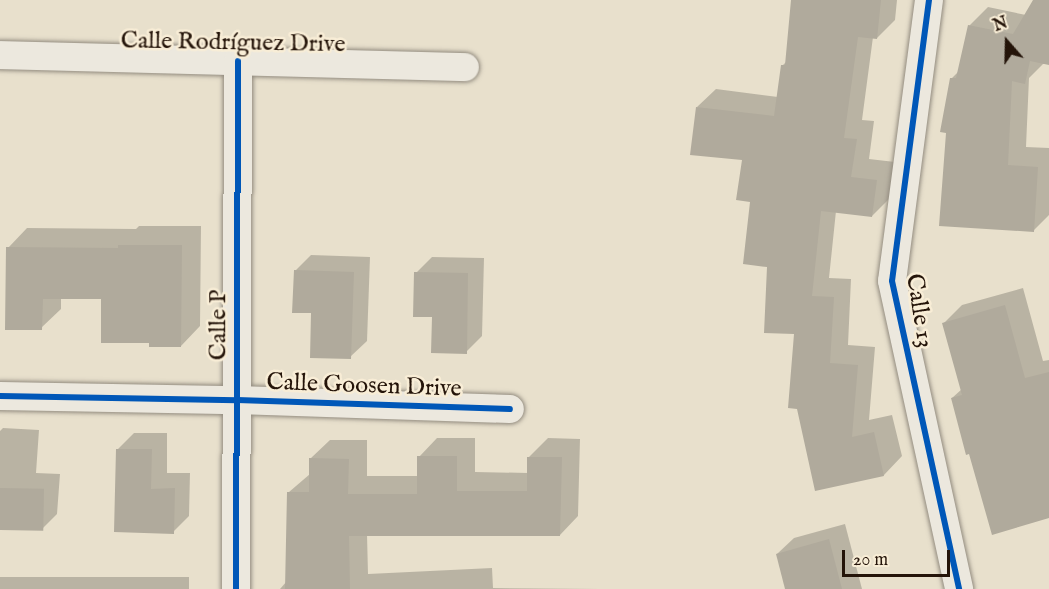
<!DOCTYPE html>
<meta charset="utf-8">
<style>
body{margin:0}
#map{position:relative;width:1049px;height:589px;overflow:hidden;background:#e8e0cc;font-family:"IM FELL English",serif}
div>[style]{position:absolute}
.shadow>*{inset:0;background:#0003;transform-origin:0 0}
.building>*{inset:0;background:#b0aa9c;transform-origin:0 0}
.roads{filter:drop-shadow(0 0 2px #938c80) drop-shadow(0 0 2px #938c80)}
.street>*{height:28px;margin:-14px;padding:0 14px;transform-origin:14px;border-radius:14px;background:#ece8de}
.cycleway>*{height:6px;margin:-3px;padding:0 3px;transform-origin:3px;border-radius:3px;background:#0057b8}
span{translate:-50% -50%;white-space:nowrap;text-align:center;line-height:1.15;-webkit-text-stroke:5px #f8edd6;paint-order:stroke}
.street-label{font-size:24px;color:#241409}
.north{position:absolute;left:977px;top:12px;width:60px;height:60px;-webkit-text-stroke:4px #f8edd6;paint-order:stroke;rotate:340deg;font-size:16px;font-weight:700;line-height:24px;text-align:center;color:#241409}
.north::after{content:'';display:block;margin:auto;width:21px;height:27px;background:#241409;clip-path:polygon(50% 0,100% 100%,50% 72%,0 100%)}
.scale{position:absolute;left:842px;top:550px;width:108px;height:27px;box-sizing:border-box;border:3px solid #241409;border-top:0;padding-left:8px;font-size:18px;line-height:21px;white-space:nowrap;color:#241409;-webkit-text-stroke:4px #f8edd6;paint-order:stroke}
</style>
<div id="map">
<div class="shadow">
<i style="clip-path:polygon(793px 0,897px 0,895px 20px,877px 38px,873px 37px,862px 120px,874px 121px,869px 159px,895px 162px,890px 198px,872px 216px,836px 211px,829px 278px,851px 279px,848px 345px,875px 347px,869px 420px,892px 415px,902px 456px,884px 475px,816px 489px,796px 333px,769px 265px,743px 159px,697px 107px,716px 89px,778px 97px,782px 66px,787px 61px)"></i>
<i style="clip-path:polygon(1034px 0,1049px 0,1049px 64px,1043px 64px,1029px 78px,1026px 147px,1049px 148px,1049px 215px,1034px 230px,951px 79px,960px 70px,969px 26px,988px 7px,1026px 15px)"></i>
<i style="clip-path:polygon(139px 226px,201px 226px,200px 326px,181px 346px,103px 298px,61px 297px,61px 309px,41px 328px,8px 248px,27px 228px,136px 229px)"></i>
<i style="clip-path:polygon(311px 255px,370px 257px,367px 341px,350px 357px,313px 312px,295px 271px)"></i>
<i style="clip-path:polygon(432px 257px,484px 258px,482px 336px,466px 352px,433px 316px,416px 273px)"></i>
<i style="clip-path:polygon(1023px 288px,1043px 361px,1049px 360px,1049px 516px,952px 398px,962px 389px,944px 323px,962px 305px)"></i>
<i style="clip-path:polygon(3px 428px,39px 430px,36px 473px,60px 474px,57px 514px,41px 530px,0 528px,0 431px)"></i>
<i style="clip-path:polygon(134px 433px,167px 433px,167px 473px,190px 473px,189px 516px,173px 532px,118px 449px)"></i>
<i style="clip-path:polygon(437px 438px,475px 438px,475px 472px,528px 473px,529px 457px,548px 438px,580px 439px,578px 516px,560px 535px,367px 534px,368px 574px,492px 568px,493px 588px,600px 589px,280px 589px,287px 581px,289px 492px,310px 474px,311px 458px,330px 440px,367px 440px,367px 476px,419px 476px,419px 457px)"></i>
<i style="clip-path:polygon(845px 524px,862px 589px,786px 589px,777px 554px,794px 538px)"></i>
<i style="left:0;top:577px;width:189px;height:12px"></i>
</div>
<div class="building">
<i style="clip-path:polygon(791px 0,881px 0,877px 39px,858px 37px,844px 138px,857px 139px,851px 177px,877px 180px,872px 217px,821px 211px,812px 296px,834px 297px,830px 363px,858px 365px,852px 437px,874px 432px,884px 476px,815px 491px,797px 409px,788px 408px,794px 334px,764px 333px,767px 267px,743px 264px,750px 202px,736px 200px,742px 160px,690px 155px,696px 107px,774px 116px,781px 65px,785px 65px)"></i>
<i style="clip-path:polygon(1033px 0,1049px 0,1049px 65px,1030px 61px,1025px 84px,1012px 81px,1008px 165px,1038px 167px,1034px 232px,939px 226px,946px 133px,940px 132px,950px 78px,956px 78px,968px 25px,1013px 34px)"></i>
<i style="clip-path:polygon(118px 245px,182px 245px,181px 347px,149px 347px,149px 343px,101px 343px,101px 299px,43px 299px,42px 330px,5px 330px,6px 247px,118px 248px)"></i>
<i style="clip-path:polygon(294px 270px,354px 272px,351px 359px,310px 358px,311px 313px,292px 313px)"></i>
<i style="clip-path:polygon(414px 272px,468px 273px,467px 354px,431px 353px,432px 317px,413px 317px)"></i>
<i style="clip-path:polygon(1005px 305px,1025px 378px,1049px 372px,1049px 518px,992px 535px,969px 454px,966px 455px,951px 398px,962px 395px,942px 323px)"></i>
<i style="clip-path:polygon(116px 449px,152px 449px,151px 489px,175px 488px,174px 534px,114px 532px)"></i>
<i style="clip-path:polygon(417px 456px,457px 456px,457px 491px,527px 491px,527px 457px,562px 457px,560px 536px,349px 536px,350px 589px,285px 589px,287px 492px,309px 492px,309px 458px,349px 459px,348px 494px,417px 494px)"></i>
<i style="left:0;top:488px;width:44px;height:42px;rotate:1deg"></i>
<i style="clip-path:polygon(829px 539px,842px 589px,785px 589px,776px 554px)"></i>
</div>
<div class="roads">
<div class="street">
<i style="left:929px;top:0;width:283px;rotate:97.5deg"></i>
<i style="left:892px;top:281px;width:315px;rotate:77.7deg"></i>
<i style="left:0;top:55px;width:465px;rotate:1.5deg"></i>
<i style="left:0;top:396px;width:237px;rotate:1deg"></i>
<i style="left:237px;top:400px;width:273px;rotate:1.9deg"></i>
<i style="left:236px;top:589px;width:528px;rotate:-89.78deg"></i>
</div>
</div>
<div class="cycleway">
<i style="left:929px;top:0;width:283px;rotate:97.5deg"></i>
<i style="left:892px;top:281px;width:315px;rotate:77.7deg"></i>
<i style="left:0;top:396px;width:237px;rotate:1deg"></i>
<i style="left:237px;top:400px;width:273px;rotate:1.9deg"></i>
<i style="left:236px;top:589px;width:528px;rotate:-89.78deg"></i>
</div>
<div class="street-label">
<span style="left:233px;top:43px;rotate:1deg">Calle Rodríguez Drive</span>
<span style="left:919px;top:311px;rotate:81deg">Calle 13</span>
<span style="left:219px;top:325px;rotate:-90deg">Calle P</span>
<span style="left:364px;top:386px;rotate:2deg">Calle Goosen Drive</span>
</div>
<div class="north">N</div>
<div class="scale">20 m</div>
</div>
